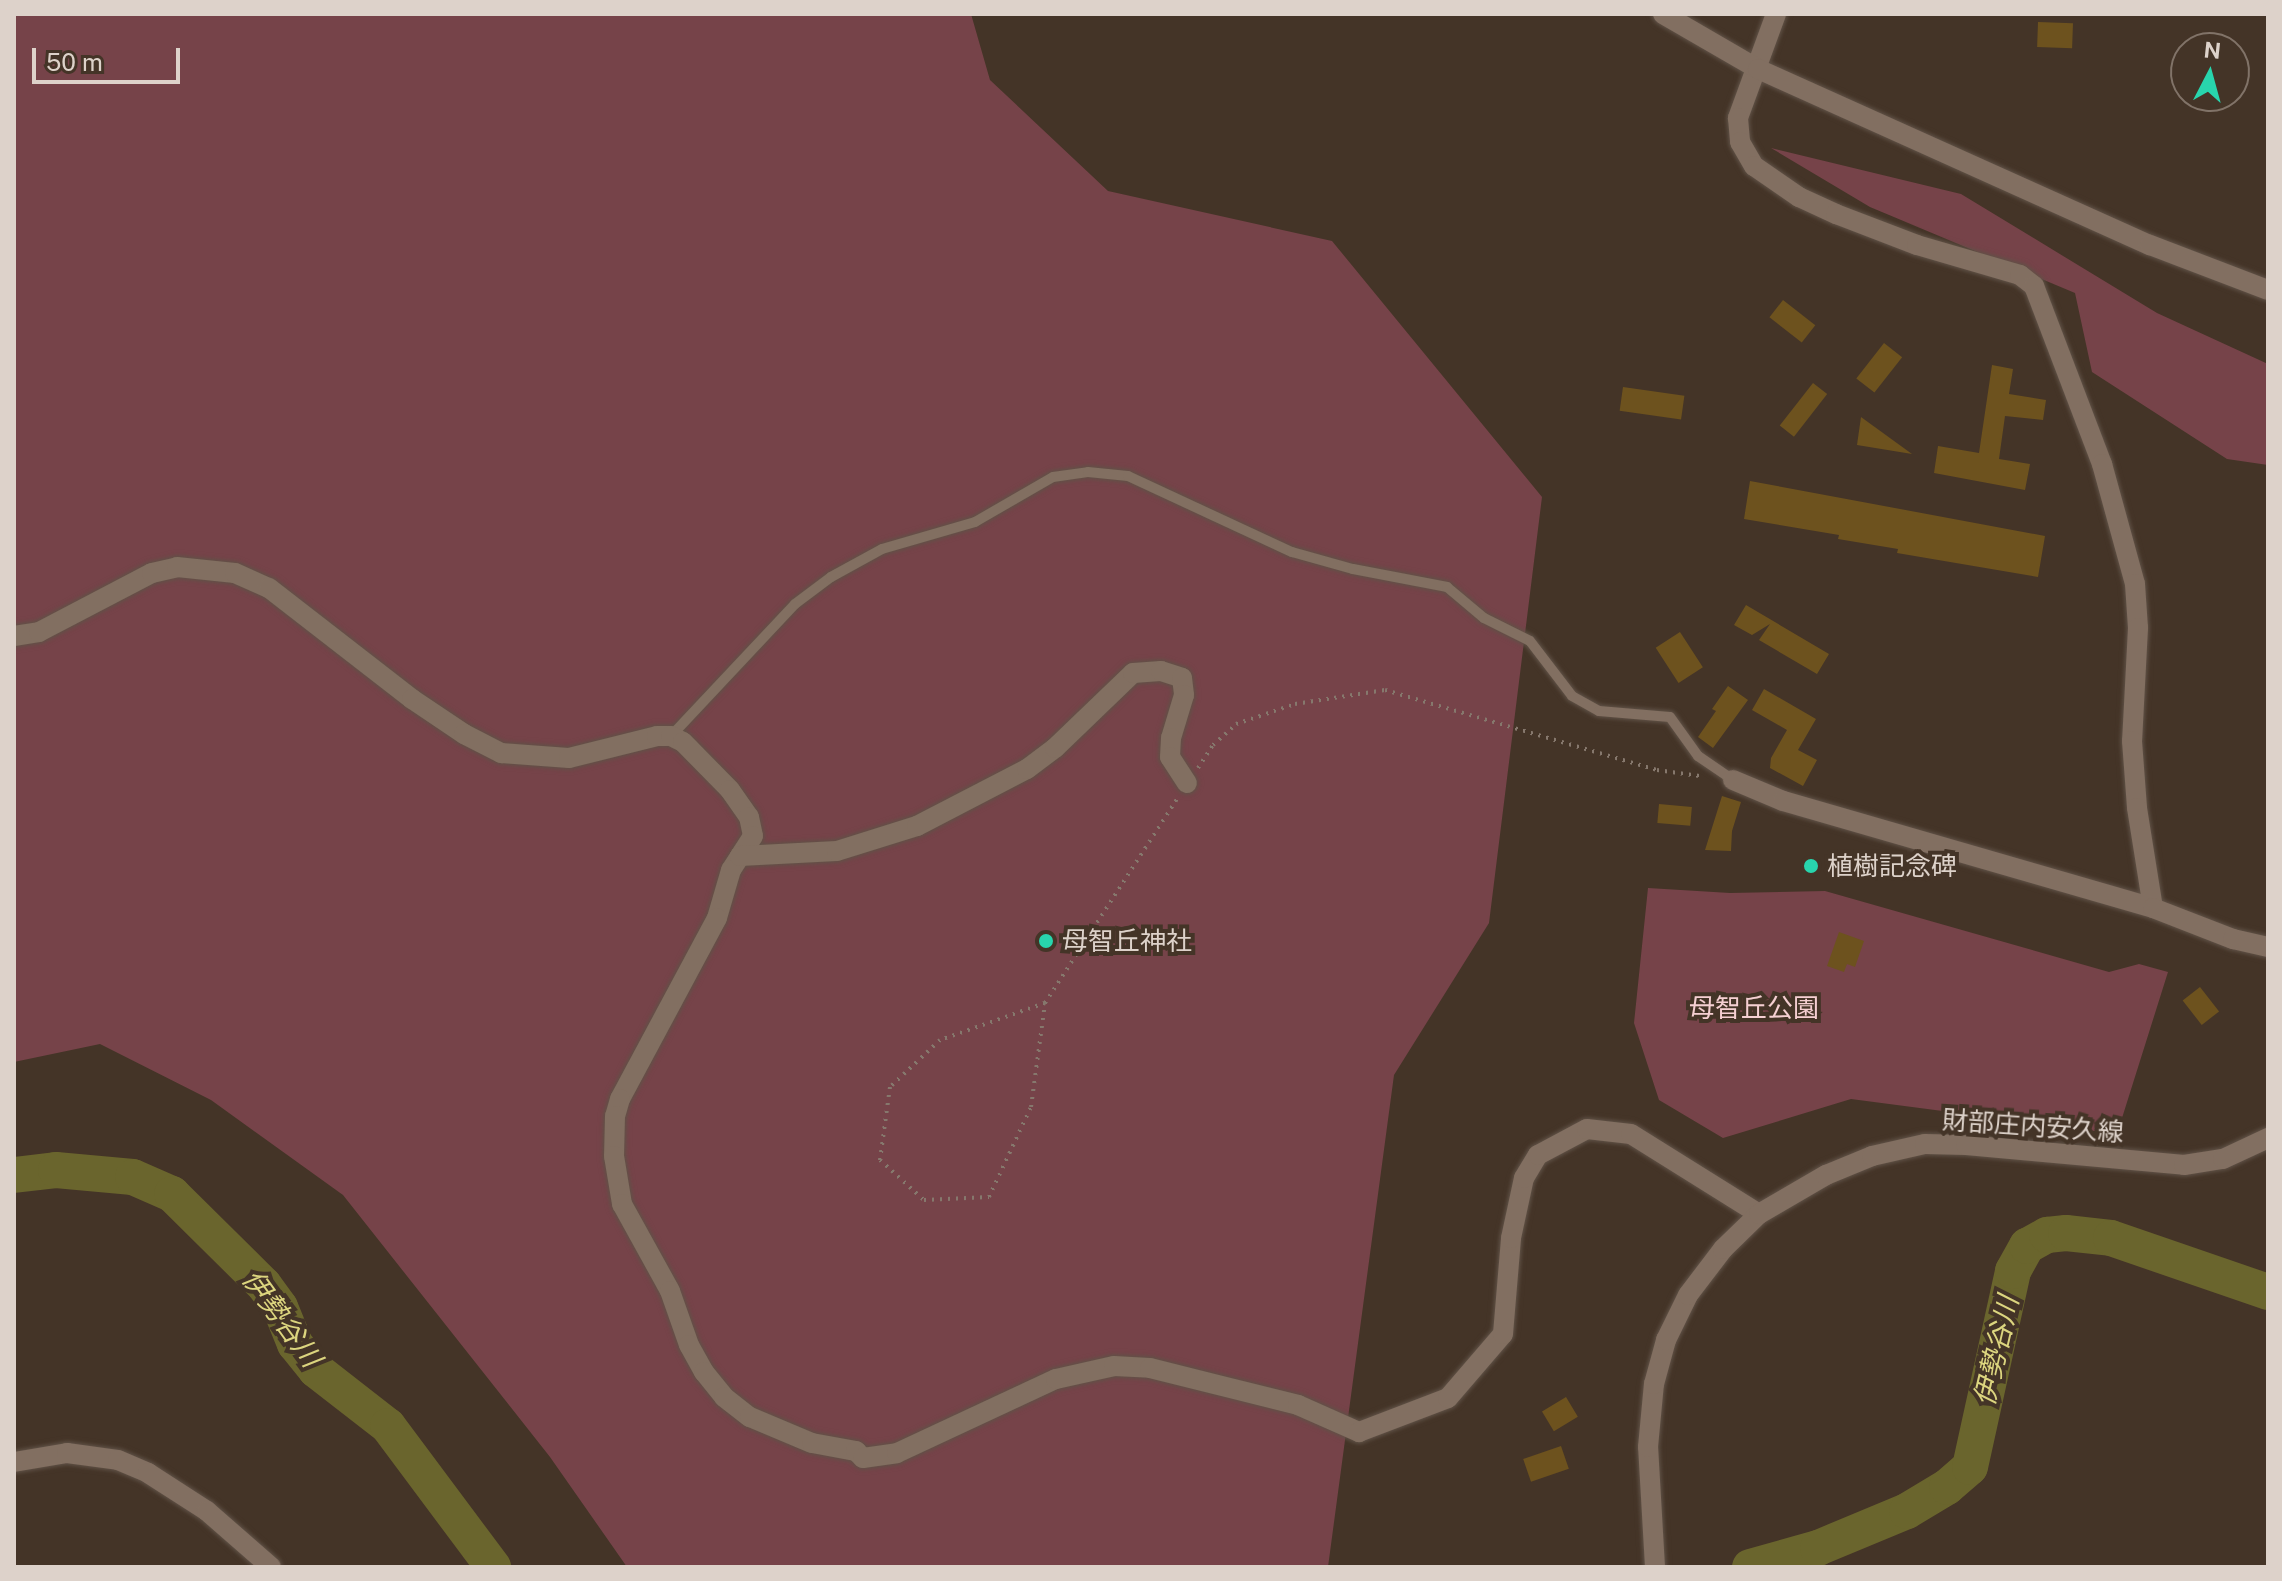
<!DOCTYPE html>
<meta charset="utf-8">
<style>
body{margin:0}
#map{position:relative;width:2282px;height:1581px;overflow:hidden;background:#443427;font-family:"Public Sans","Noto Sans JP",sans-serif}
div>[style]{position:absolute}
.green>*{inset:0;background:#764349}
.river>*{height:36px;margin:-18px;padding:0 18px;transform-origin:18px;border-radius:18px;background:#6a652d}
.building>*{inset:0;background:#6d521e;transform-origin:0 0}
.path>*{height:4px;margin-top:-2px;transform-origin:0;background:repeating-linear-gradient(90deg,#86786d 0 2px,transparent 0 8px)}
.roads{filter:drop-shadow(0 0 2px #605247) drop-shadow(0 0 2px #605247)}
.service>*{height:10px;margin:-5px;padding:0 5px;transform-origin:5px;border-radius:5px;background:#826f61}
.minor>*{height:20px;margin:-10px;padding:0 10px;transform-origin:10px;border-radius:10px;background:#826f61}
.tertiary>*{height:20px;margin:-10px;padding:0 10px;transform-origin:10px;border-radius:10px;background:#826f61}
.secondary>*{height:20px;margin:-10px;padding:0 10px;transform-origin:10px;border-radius:10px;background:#826f61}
.dots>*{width:22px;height:22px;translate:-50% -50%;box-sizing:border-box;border:4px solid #443427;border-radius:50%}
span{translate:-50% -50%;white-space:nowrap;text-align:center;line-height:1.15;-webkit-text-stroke:8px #443427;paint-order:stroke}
.poi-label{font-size:26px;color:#ddd2ca}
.left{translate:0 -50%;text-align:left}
.park-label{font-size:26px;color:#f5cfd2}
.street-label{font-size:26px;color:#ddd2ca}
.water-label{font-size:28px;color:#dcd57f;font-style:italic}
.frame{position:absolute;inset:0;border:16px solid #ddd2ca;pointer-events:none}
.north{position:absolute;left:2170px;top:32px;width:80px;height:80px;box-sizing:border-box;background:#443427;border:2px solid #817368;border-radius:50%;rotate:6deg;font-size:22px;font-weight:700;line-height:32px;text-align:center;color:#ddd2ca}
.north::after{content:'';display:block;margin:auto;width:28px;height:36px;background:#28d5ad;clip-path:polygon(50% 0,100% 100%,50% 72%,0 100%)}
.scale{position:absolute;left:32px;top:48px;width:148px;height:36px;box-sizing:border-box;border:4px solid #ddd2ca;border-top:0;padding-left:10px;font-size:24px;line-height:28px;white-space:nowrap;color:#ddd2ca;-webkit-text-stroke:6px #443427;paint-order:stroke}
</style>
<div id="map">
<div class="green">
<i style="clip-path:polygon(14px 14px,971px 14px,990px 80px,1108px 191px,1332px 241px,1542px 497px,1489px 923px,1394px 1075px,1328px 1567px,627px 1567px,550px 1457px,343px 1195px,211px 1100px,100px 1044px,14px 1062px)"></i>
<i style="clip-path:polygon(1771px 148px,1961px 194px,2157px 313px,2268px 364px,2268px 465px,2227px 459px,2092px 372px,2075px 293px,1870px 207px)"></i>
<i style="clip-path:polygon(1648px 888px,1730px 893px,1825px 891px,2109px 972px,2139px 964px,2168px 972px,2117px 1134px,1851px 1099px,1723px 1138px,1659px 1100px,1634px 1023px)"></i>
</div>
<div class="river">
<i style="left:14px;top:1175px;width:42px;rotate:-6.8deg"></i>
<i style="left:56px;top:1170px;width:77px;rotate:5.2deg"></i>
<i style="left:133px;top:1177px;width:43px;rotate:23.6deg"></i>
<i style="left:172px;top:1194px;width:129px;rotate:44.7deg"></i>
<i style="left:264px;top:1285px;width:27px;rotate:54deg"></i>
<i style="left:280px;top:1307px;width:40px;rotate:68deg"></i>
<i style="left:295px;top:1344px;width:33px;rotate:51deg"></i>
<i style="left:316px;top:1370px;width:91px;rotate:37.9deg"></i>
<i style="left:388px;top:1426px;width:176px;rotate:53.3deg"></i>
<i style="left:1750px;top:1567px;width:71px;rotate:-15.6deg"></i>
<i style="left:1818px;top:1548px;width:96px;rotate:-22.6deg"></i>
<i style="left:1907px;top:1511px;width:47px;rotate:-31deg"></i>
<i style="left:1947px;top:1487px;width:30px;rotate:-41deg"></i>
<i style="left:1970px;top:1467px;width:201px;rotate:-77.6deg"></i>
<i style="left:2013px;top:1271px;width:29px;rotate:-61deg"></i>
<i style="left:2027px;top:1246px;width:23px;rotate:-29deg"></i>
<i style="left:2047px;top:1235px;width:19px;rotate:-6deg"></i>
<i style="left:2066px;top:1233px;width:45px;rotate:6.3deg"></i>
<i style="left:2111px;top:1238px;width:166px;rotate:19deg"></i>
</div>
<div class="building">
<i style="left:2038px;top:22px;width:35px;height:25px;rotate:2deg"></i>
<i style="left:1783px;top:300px;width:41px;height:22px;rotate:38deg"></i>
<i style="left:1884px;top:343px;width:23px;height:45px;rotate:38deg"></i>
<i style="clip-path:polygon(1992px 365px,2013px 369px,2009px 394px,2046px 400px,2043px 420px,2005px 416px,1999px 459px,2030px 464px,2025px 490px,1934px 473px,1938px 446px,1979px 453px)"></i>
<i style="left:1813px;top:383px;width:18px;height:54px;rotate:38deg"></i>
<i style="left:1623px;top:387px;width:62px;height:24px;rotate:8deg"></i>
<i style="clip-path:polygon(1861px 417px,1912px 454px,1857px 445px)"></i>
<i style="clip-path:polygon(1750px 481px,2045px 536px,2038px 577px,1897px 553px,1898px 549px,1838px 539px,1839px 535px,1744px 519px)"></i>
<i style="clip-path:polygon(1746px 605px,1829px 654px,1817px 674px,1759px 640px,1770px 624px,1752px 635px,1734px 625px)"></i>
<i style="left:1680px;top:632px;width:42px;height:29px;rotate:57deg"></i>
<i style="clip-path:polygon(1728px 686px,1748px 700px,1713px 748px,1698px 737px,1716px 711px,1712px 709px)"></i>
<i style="clip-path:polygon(1764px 689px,1816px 719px,1798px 750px,1817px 760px,1803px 786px,1770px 768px,1771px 758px,1787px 730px,1752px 710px)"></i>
<i style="clip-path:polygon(1722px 796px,1741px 802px,1732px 831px,1731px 851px,1705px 850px)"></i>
<i style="left:1659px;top:804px;width:33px;height:19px;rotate:5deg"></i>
<i style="clip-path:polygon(1839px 932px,1864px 941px,1855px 967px,1847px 964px,1844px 972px,1827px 966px)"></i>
<i style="left:2200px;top:987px;width:31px;height:22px;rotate:52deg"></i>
<i style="left:1566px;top:1397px;width:23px;height:28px;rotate:59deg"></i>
<i style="left:1561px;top:1446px;width:24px;height:40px;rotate:71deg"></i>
</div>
<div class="path">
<i style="left:1198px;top:768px;width:27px;rotate:-57deg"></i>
<i style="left:1213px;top:745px;width:31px;rotate:-42deg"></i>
<i style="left:1236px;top:724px;width:62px;rotate:-18.7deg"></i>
<i style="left:1295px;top:704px;width:91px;rotate:-8.8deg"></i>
<i style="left:1385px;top:690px;width:284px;rotate:16.4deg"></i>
<i style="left:1657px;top:770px;width:43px;rotate:7.9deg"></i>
<i style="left:1045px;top:1003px;width:111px;rotate:160.6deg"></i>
<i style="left:940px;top:1040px;width:69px;rotate:136.8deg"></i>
<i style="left:890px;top:1087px;width:74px;rotate:97.8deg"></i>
<i style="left:880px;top:1160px;width:59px;rotate:42.3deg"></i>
<i style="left:924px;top:1200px;width:65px;rotate:-2.6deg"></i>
<i style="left:989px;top:1197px;width:99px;rotate:-65deg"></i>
<i style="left:1031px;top:1107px;width:105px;rotate:-82.3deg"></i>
<i style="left:1045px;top:1003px;width:243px;rotate:-57.1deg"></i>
</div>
<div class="roads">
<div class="service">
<i style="left:671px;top:736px;width:181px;rotate:-46.8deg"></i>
<i style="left:795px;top:604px;width:45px;rotate:-36.9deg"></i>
<i style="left:831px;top:577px;width:58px;rotate:-28.8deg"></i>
<i style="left:882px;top:549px;width:97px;rotate:-16.2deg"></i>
<i style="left:975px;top:522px;width:90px;rotate:-30deg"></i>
<i style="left:1053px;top:477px;width:35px;rotate:-8deg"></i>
<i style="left:1088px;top:472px;width:40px;rotate:5.7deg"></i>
<i style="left:1128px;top:476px;width:181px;rotate:24.9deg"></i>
<i style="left:1292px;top:552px;width:63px;rotate:15.6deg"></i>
<i style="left:1353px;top:569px;width:96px;rotate:10.8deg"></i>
<i style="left:1447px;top:587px;width:48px;rotate:40deg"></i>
<i style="left:1484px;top:618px;width:51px;rotate:26.6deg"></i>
<i style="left:1530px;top:641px;width:69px;rotate:52.6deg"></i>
<i style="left:1572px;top:696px;width:31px;rotate:29deg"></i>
<i style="left:1599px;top:711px;width:71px;rotate:4.8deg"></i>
<i style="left:1670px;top:717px;width:48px;rotate:54.3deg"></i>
<i style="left:1698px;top:756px;width:42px;rotate:34.4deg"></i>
</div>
<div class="minor">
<i style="left:1776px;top:14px;width:111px;rotate:110.1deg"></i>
<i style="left:1738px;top:118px;width:24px;rotate:85deg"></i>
<i style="left:1740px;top:142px;width:28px;rotate:60deg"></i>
<i style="left:1754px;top:166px;width:55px;rotate:34.6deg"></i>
<i style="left:1799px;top:197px;width:41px;rotate:24.7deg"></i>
<i style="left:1836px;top:214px;width:87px;rotate:20.9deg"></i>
<i style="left:1917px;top:245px;width:107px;rotate:16.2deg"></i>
<i style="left:2020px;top:275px;width:18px;rotate:38deg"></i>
<i style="left:2034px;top:286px;width:191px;rotate:69.1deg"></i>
<i style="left:2102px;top:464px;width:124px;rotate:74.6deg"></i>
<i style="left:2135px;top:584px;width:44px;rotate:86.1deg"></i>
<i style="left:2138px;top:628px;width:113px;rotate:93deg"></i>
<i style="left:2132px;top:741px;width:67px;rotate:85.7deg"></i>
<i style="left:2137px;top:808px;width:101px;rotate:80.9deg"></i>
<i style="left:14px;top:636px;width:25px;rotate:-9deg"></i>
<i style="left:39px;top:632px;width:127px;rotate:-27.6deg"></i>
<i style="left:152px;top:573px;width:26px;rotate:-13deg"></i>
<i style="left:177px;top:567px;width:58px;rotate:5.9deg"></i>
<i style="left:235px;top:573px;width:37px;rotate:24deg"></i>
<i style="left:269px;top:588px;width:181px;rotate:37.8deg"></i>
<i style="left:412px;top:699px;width:63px;rotate:33.9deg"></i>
<i style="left:464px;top:734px;width:42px;rotate:27.2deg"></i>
<i style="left:501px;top:753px;width:68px;rotate:4.2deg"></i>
<i style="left:569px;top:758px;width:91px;rotate:-14deg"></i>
<i style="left:657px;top:736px;width:14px"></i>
<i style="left:671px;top:736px;width:13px;rotate:27deg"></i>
<i style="left:683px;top:742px;width:67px;rotate:45.6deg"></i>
<i style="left:730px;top:790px;width:33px;rotate:55deg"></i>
<i style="left:749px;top:817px;width:19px;rotate:78deg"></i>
<i style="left:753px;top:836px;width:40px;rotate:122.9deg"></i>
<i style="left:731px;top:870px;width:50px;rotate:106.3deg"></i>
<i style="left:717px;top:918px;width:205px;rotate:118.2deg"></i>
<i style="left:620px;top:1099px;width:18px;rotate:106deg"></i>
<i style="left:615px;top:1116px;width:40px;rotate:91.4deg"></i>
<i style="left:614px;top:1156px;width:49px;rotate:80.5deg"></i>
<i style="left:622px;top:1204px;width:99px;rotate:61.1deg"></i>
<i style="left:670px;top:1291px;width:57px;rotate:70.6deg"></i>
<i style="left:689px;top:1345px;width:31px;rotate:61deg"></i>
<i style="left:704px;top:1372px;width:32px;rotate:51deg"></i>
<i style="left:724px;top:1397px;width:33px;rotate:38deg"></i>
<i style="left:750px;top:1417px;width:67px;rotate:22.8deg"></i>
<i style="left:812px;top:1443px;width:45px;rotate:10.3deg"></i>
<i style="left:856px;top:1451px;width:10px;rotate:45deg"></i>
<i style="left:863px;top:1458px;width:34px;rotate:-8deg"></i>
<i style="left:897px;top:1453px;width:175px;rotate:-25deg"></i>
<i style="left:1056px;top:1379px;width:59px;rotate:-12.6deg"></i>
<i style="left:1114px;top:1366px;width:36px;rotate:3deg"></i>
<i style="left:1150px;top:1368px;width:153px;rotate:14deg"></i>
<i style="left:1298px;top:1405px;width:67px;rotate:23.9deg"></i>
<i style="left:1359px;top:1432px;width:95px;rotate:-20.9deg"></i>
<i style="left:1448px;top:1398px;width:84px;rotate:-49.3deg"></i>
<i style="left:1503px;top:1334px;width:96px;rotate:-85.2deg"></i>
<i style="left:1511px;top:1238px;width:61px;rotate:-77.8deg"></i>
<i style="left:1524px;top:1178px;width:27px;rotate:-59deg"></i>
<i style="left:1538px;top:1155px;width:55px;rotate:-28deg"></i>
<i style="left:1587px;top:1129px;width:44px;rotate:6.5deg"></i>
<i style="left:1631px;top:1134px;width:151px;rotate:32deg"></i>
<i style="left:1733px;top:780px;width:54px;rotate:22.8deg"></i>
<i style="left:1783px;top:801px;width:385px;rotate:16.1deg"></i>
<i style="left:2153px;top:908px;width:86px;rotate:21.2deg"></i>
<i style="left:2233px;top:939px;width:36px;rotate:13deg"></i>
<i style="left:740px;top:856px;width:97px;rotate:-3deg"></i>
<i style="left:837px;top:851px;width:84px;rotate:-17.4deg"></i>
<i style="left:917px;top:826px;width:124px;rotate:-27.4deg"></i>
<i style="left:1027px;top:769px;width:35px;rotate:-37deg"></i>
<i style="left:1055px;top:748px;width:108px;rotate:-43.9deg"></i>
<i style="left:1133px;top:673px;width:28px;rotate:-4deg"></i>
<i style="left:1161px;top:671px;width:22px;rotate:18deg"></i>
<i style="left:1182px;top:678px;width:17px;rotate:83deg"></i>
<i style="left:1184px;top:695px;width:45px;rotate:106.8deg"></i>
<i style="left:1171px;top:738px;width:19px;rotate:93deg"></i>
<i style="left:1170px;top:757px;width:31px;rotate:57deg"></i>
<i style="left:14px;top:1462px;width:54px;rotate:-9.6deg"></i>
<i style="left:67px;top:1453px;width:51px;rotate:7.8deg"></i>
<i style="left:118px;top:1460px;width:33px;rotate:23deg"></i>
<i style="left:148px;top:1473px;width:70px;rotate:32.8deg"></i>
<i style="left:207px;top:1511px;width:85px;rotate:41.2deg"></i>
</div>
<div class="tertiary">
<i style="left:1663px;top:14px;width:110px;rotate:30.1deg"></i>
<i style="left:1758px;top:69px;width:430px;rotate:24.2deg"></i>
<i style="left:2150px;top:245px;width:126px;rotate:20.9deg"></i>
</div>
<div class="secondary">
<i style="left:1655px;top:1567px;width:120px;rotate:-93.3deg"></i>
<i style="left:1648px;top:1447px;width:63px;rotate:-84.6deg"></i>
<i style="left:1654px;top:1384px;width:46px;rotate:-74.7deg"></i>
<i style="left:1666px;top:1340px;width:50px;rotate:-63.9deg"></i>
<i style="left:1688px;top:1295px;width:58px;rotate:-52.7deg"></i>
<i style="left:1723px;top:1249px;width:50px;rotate:-44.2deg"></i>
<i style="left:1759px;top:1214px;width:78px;rotate:-30.2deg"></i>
<i style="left:1826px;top:1175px;width:50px;rotate:-22.4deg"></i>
<i style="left:1872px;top:1156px;width:54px;rotate:-12.8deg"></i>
<i style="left:1925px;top:1144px;width:41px;rotate:1.4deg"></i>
<i style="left:1966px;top:1145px;width:219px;rotate:5.2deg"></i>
<i style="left:2184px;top:1165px;width:39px;rotate:-9deg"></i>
<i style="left:2223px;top:1159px;width:50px;rotate:-25deg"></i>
</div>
</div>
<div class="dots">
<i style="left:1811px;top:866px;background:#28d5ad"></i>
<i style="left:1046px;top:941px;background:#28d5ad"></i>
</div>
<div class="poi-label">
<span class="left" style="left:1827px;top:866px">植樹記念碑</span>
<span class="left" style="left:1062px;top:941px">母智丘神社</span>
</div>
<div class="park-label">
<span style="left:1754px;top:1008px">母智丘公園</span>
</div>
<div class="street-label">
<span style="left:2033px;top:1126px;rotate:4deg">財部庄内安久線</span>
</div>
<div class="water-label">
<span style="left:282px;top:1318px;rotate:54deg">伊勢谷川</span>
<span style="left:1996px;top:1351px;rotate:-77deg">伊勢谷川</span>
</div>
<div class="frame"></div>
<div class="north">N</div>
<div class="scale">50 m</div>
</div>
